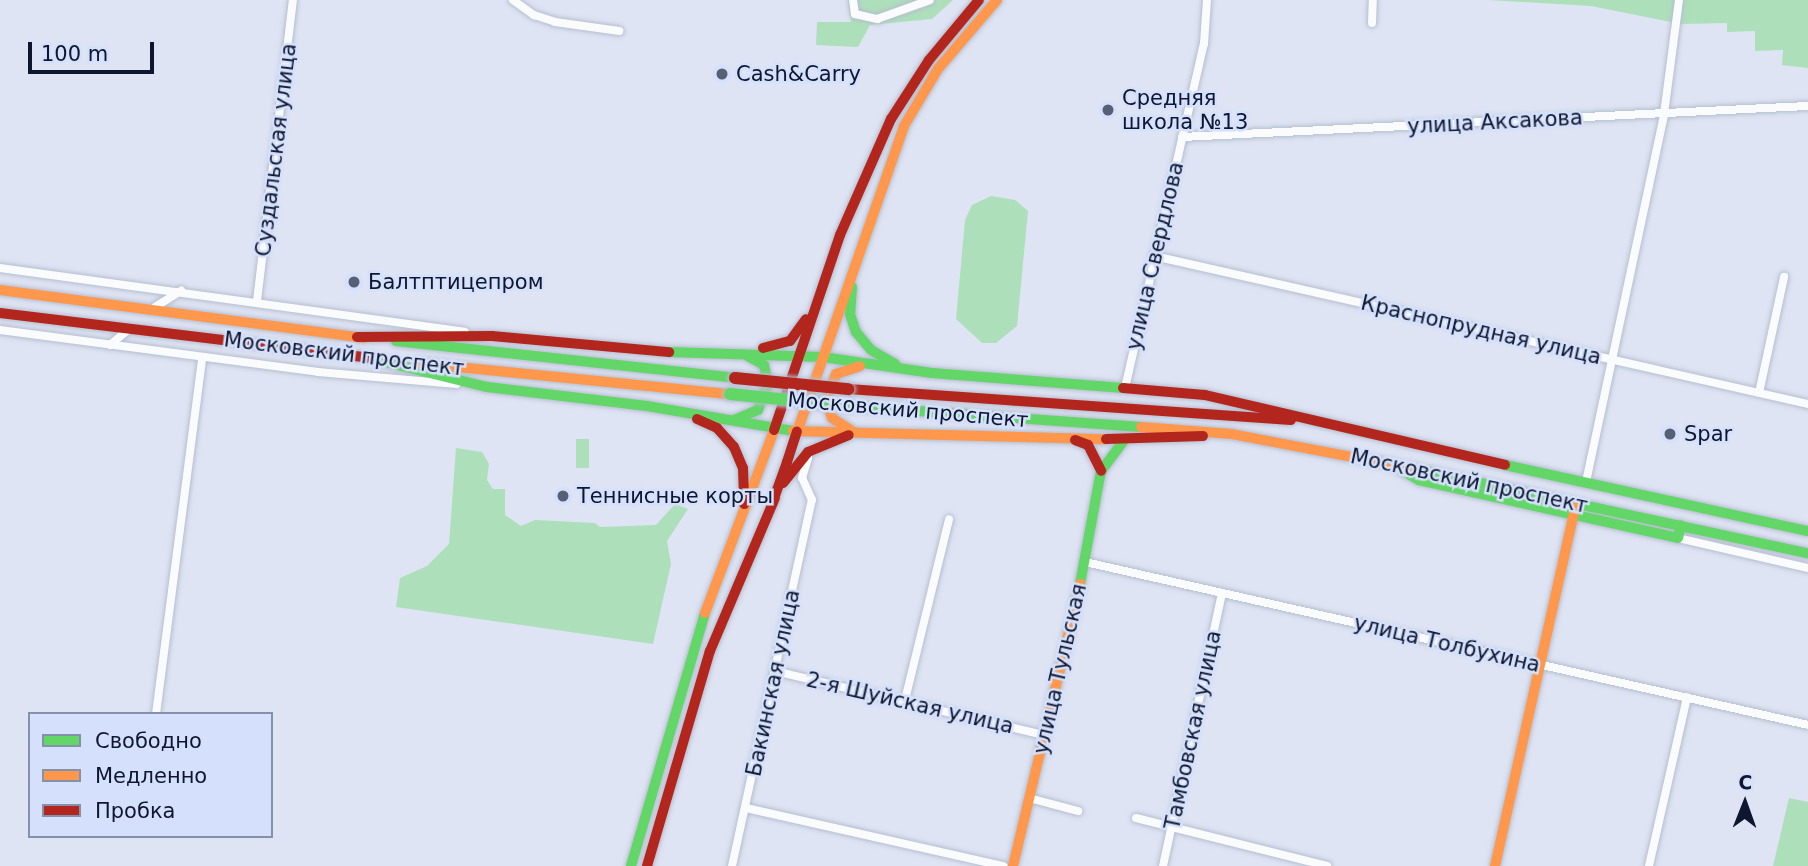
<!DOCTYPE html>
<meta charset="utf-8">
<style>
body{margin:0}
#map{position:relative;width:1808px;height:866px;overflow:hidden;background:#dee4f3;font-family:"DejaVu Sans",sans-serif}
div>[style]{position:absolute}
.green>*{inset:0;background:#aedfbb;transform-origin:0 0}
.roads{filter:drop-shadow(0 0 2px #b6bed0) drop-shadow(0 0 2px #b6bed0)}
.street>*{height:8px;margin:-4px;padding:0 4px;transform-origin:4px;border-radius:4px;background:#fafbfd}
.fast>*{height:10px;margin:-5px;padding:0 5px;transform-origin:5px;border-radius:5px;background:#63d668}
.slow>*{height:10px;margin:-5px;padding:0 5px;transform-origin:5px;border-radius:5px;background:#ff974d}
.jam>*{height:10px;margin:-5px;padding:0 5px;transform-origin:5px;border-radius:5px;background:#b3261e}
.bridges{filter:drop-shadow(0 0 2px #b6bed0) drop-shadow(0 0 2px #b6bed0)}
.fast-bridge>*{height:12px;margin:-6px;padding:0 6px;transform-origin:6px;border-radius:6px;background:#63d668}
.jam-bridge>*{height:12px;margin:-6px;padding:0 6px;transform-origin:6px;border-radius:6px;background:#b3261e}
.dots>*{width:19px;height:19px;translate:-50% -50%;box-sizing:border-box;border:4px solid #d5e1fc;border-radius:50%}
span{translate:-50% -50%;white-space:nowrap;text-align:center;line-height:1.15;-webkit-text-stroke:5px #d5e1fc;paint-order:stroke}
.poi-label{font-size:21px;color:#0e172f}
.left{translate:0 -50%;text-align:left}
.street-label{font-size:21px;color:#0e172f}
.legend{position:absolute;left:28px;top:712px;width:245px;height:126px;box-sizing:border-box;background:#d5e1fc;border:2px solid #8590aa;margin:0;padding:9px 12px;list-style:none;font-size:21px;color:#0e172f}
.legend li{display:flex;align-items:center;gap:14px;height:35px}
.legend b{width:35px;border:2px solid #8590aa}
.north{position:absolute;left:1710px;top:768px;width:70px;height:70px;-webkit-text-stroke:5px #d5e1fc;paint-order:stroke;rotate:1deg;font-size:19px;font-weight:700;line-height:28px;text-align:center;color:#0e172f}
.north::after{content:'';display:block;margin:auto;width:24px;height:32px;background:#0e172f;clip-path:polygon(50% 0,100% 100%,50% 72%,0 100%)}
.scale{position:absolute;left:28px;top:42px;width:126px;height:32px;box-sizing:border-box;border:4px solid #0e172f;border-top:0;padding-left:9px;font-size:21px;line-height:24px;white-space:nowrap;color:#0e172f;-webkit-text-stroke:5px #d5e1fc;paint-order:stroke}
</style>
<div id="map">
<div class="green">
<i style="clip-path:polygon(848px 0,953px 0,932px 19px,870px 25px,858px 47px,816px 45px,817px 22px,851px 22px)"></i>
<i style="clip-path:polygon(1488px 0,1808px 0,1808px 68px,1782px 65px,1783px 50px,1755px 51px,1755px 31px,1727px 32px,1727px 23px,1681px 24px,1591px 6px)"></i>
<i style="clip-path:polygon(991px 196px,1015px 200px,1028px 211px,1017px 326px,996px 343px,982px 343px,956px 319px,965px 220px,972px 205px)"></i>
<i style="left:576px;top:439px;width:13px;height:29px"></i>
<i style="clip-path:polygon(456px 448px,482px 452px,489px 464px,487px 480px,493px 489px,505px 489px,505px 515px,521px 526px,535px 520px,595px 523px,600px 527px,656px 525px,675px 504px,688px 509px,667px 541px,671px 564px,653px 644px,396px 607px,400px 578px,427px 566px,449px 544px)"></i>
<i style="clip-path:polygon(1789px 798px,1808px 802px,1808px 866px,1773px 866px)"></i>
</div>
<div class="roads">
<div class="street">
<i style="left:513px;top:0;width:26px;rotate:36deg"></i>
<i style="left:534px;top:15px;width:22px;rotate:18deg"></i>
<i style="left:555px;top:22px;width:65px;rotate:8deg"></i>
<i style="left:853px;top:0;width:14px;rotate:82deg"></i>
<i style="left:855px;top:14px;width:23px;rotate:13deg"></i>
<i style="left:877px;top:19px;width:56px;rotate:-19.7deg"></i>
<i style="left:1372px;top:23px;width:23px;rotate:-88deg"></i>
<i style="left:1182px;top:137px;width:627px;rotate:-2.84deg"></i>
<i style="left:1154px;top:256px;width:671px;rotate:12.75deg"></i>
<i style="left:0;top:268px;width:469px;rotate:7.8deg"></i>
<i style="left:257px;top:301px;width:303px;rotate:-83.2deg"></i>
<i style="left:155px;top:307px;width:31px;rotate:-32deg"></i>
<i style="left:0;top:330px;width:321px;rotate:7.5deg"></i>
<i style="left:318px;top:372px;width:139px;rotate:5deg"></i>
<i style="left:110px;top:345px;width:25px;rotate:-40deg"></i>
<i style="left:1125px;top:388px;width:353px;rotate:-77.1deg"></i>
<i style="left:1204px;top:44px;width:44px;rotate:-86.1deg"></i>
<i style="left:1759px;top:393px;width:119px;rotate:-77.8deg"></i>
<i style="left:1586px;top:482px;width:376px;rotate:-78deg"></i>
<i style="left:1664px;top:114px;width:115px;rotate:-82.5deg"></i>
<i style="left:1678px;top:538px;width:133px;rotate:13deg"></i>
<i style="left:1085px;top:562px;width:741px;rotate:12.7deg"></i>
<i style="left:775px;top:671px;width:277px;rotate:13.4deg"></i>
<i style="left:905px;top:700px;width:186px;rotate:-76.3deg"></i>
<i style="left:156px;top:714px;width:359px;rotate:-82.6deg"></i>
<i style="left:1029px;top:798px;width:51px;rotate:14.9deg"></i>
<i style="left:746px;top:808px;width:264px;rotate:12.7deg"></i>
<i style="left:1136px;top:818px;width:197px;rotate:14.1deg"></i>
<i style="left:732px;top:866px;width:375px;rotate:-77.7deg"></i>
<i style="left:812px;top:500px;width:24px;rotate:-114deg"></i>
<i style="left:802px;top:478px;width:21px;rotate:-73deg"></i>
<i style="left:1163px;top:866px;width:278px;rotate:-77.8deg"></i>
<i style="left:1649px;top:866px;width:173px;rotate:-77.3deg"></i>
</div>
<div class="fast">
<i style="left:852px;top:287px;width:27px;rotate:94deg"></i>
<i style="left:850px;top:314px;width:19px;rotate:72deg"></i>
<i style="left:856px;top:332px;width:23px;rotate:50deg"></i>
<i style="left:871px;top:350px;width:28px;rotate:30deg"></i>
<i style="left:396px;top:341px;width:341px;rotate:6.2deg"></i>
<i style="left:669px;top:352px;width:154px;rotate:1.9deg"></i>
<i style="left:823px;top:357px;width:110px;rotate:8.4deg"></i>
<i style="left:932px;top:373px;width:192px;rotate:4.5deg"></i>
<i style="left:365px;top:357px;width:126px;rotate:13.8deg"></i>
<i style="left:487px;top:387px;width:161px;rotate:6.8deg"></i>
<i style="left:647px;top:406px;width:148px;rotate:9.7deg"></i>
<i style="left:849px;top:406px;width:293px;rotate:4.1deg"></i>
<i style="left:734px;top:420px;width:26px;rotate:-23deg"></i>
<i style="left:758px;top:410px;width:28px;rotate:-69deg"></i>
<i style="left:768px;top:384px;width:19px;rotate:-102deg"></i>
<i style="left:764px;top:365px;width:18px;rotate:-151deg"></i>
<i style="left:1391px;top:464px;width:32px;rotate:30deg"></i>
<i style="left:1419px;top:480px;width:265px;rotate:12.6deg"></i>
<i style="left:1678px;top:538px;width:13px;rotate:-77deg"></i>
<i style="left:1505px;top:465px;width:310px;rotate:12.3deg"></i>
<i style="left:1415px;top:469px;width:402px;rotate:12.1deg"></i>
<i style="left:1080px;top:584px;width:115px;rotate:-79.5deg"></i>
<i style="left:1101px;top:471px;width:39px;rotate:-53deg"></i>
<i style="left:631px;top:866px;width:264px;rotate:-73.7deg"></i>
</div>
<div class="slow">
<i style="left:0;top:290px;width:367px;rotate:7.5deg"></i>
<i style="left:417px;top:363px;width:315px;rotate:5.7deg"></i>
<i style="left:1141px;top:427px;width:91px;rotate:4.4deg"></i>
<i style="left:1232px;top:434px;width:186px;rotate:10.8deg"></i>
<i style="left:793px;top:431px;width:313px;rotate:1.5deg"></i>
<i style="left:852px;top:431px;width:24px;rotate:-147deg"></i>
<i style="left:832px;top:418px;width:19px;rotate:-108deg"></i>
<i style="left:826px;top:400px;width:28px;rotate:-69deg"></i>
<i style="left:836px;top:374px;width:25px;rotate:-18deg"></i>
<i style="left:797px;top:432px;width:324px;rotate:-70.7deg"></i>
<i style="left:904px;top:126px;width:66px;rotate:-59.2deg"></i>
<i style="left:938px;top:69px;width:91px;rotate:-49.5deg"></i>
<i style="left:705px;top:613px;width:196px;rotate:-69.3deg"></i>
<i style="left:1013px;top:866px;width:290px;rotate:-76.6deg"></i>
<i style="left:1495px;top:866px;width:371px;rotate:-77.4deg"></i>
</div>
<div class="jam">
<i style="left:0;top:313px;width:374px;rotate:6.9deg"></i>
<i style="left:357px;top:337px;width:135px;rotate:-0.4deg"></i>
<i style="left:492px;top:336px;width:178px;rotate:5.2deg"></i>
<i style="left:763px;top:348px;width:28px;rotate:-15deg"></i>
<i style="left:790px;top:341px;width:27px;rotate:-54deg"></i>
<i style="left:1123px;top:388px;width:82px;rotate:4.9deg"></i>
<i style="left:1205px;top:395px;width:308px;rotate:13.1deg"></i>
<i style="left:848px;top:389px;width:444px;rotate:4deg"></i>
<i style="left:697px;top:419px;width:22px;rotate:24deg"></i>
<i style="left:717px;top:428px;width:25px;rotate:48deg"></i>
<i style="left:734px;top:447px;width:23px;rotate:67deg"></i>
<i style="left:743px;top:468px;width:36px;rotate:88deg"></i>
<i style="left:774px;top:430px;width:206px;rotate:-71.3deg"></i>
<i style="left:840px;top:235px;width:127px;rotate:-66.3deg"></i>
<i style="left:891px;top:119px;width:70px;rotate:-57.2deg"></i>
<i style="left:929px;top:60px;width:78px;rotate:-50.2deg"></i>
<i style="left:1106px;top:439px;width:97px;rotate:-1.8deg"></i>
<i style="left:1075px;top:440px;width:14px;rotate:21deg"></i>
<i style="left:1088px;top:445px;width:29px;rotate:63deg"></i>
<i style="left:787px;top:462px;width:32px;rotate:-72deg"></i>
<i style="left:783px;top:483px;width:40px;rotate:-51deg"></i>
<i style="left:808px;top:452px;width:44px;rotate:-22.5deg"></i>
<i style="left:772px;top:504px;width:45px;rotate:-70.3deg"></i>
<i style="left:647px;top:866px;width:224px;rotate:-73.7deg"></i>
<i style="left:710px;top:651px;width:166px;rotate:-67deg"></i>
</div>
</div>
<div class="bridges">
<div class="fast-bridge">
<i style="left:730px;top:394px;width:120px;rotate:5.8deg"></i>
</div>
<div class="jam-bridge">
<i style="left:735px;top:378px;width:114px;rotate:5.6deg"></i>
</div>
</div>
<div class="dots">
<i style="left:722px;top:74px;background:#575f74"></i>
<i style="left:1108px;top:110px;background:#575f74"></i>
<i style="left:354px;top:282px;background:#575f74"></i>
<i style="left:1670px;top:434px;background:#575f74"></i>
<i style="left:563px;top:496px;background:#575f74"></i>
</div>
<div class="poi-label">
<span class="left" style="left:736px;top:74px">Cash&amp;Carry</span>
<span class="left" style="left:1122px;top:110px">Средняя<br>школа №13</span>
<span class="left" style="left:368px;top:282px">Балтптицепром</span>
<span class="left" style="left:1684px;top:434px">Spar</span>
<span class="left" style="left:577px;top:496px">Теннисные корты</span>
</div>
<div class="street-label">
<span style="left:1495px;top:122px;rotate:-3deg">улица Аксакова</span>
<span style="left:276px;top:150px;rotate:-83deg">Суздальская улица</span>
<span style="left:1155px;top:256px;rotate:-77deg">улица Свердлова</span>
<span style="left:1481px;top:330px;rotate:13deg">Краснопрудная улица</span>
<span style="left:344px;top:354px;rotate:7deg">Московский проспект</span>
<span style="left:908px;top:410px;rotate:5deg">Московский проспект</span>
<span style="left:1469px;top:481px;rotate:12deg">Московский проспект</span>
<span style="left:1447px;top:644px;rotate:13deg">улица Толбухина</span>
<span style="left:1060px;top:669px;rotate:-77deg">улица Тульская</span>
<span style="left:773px;top:683px;rotate:-78deg">Бакинская улица</span>
<span style="left:910px;top:703px;rotate:13deg">2-я Шуйская улица</span>
<span style="left:1193px;top:730px;rotate:-78deg">Тамбовская улица</span>
</div>
<ul class="legend">
<li><b style="height:9px;background:#63d668"></b>Свободно</li>
<li><b style="height:9px;background:#ff974d"></b>Медленно</li>
<li><b style="height:9px;background:#b3261e"></b>Пробка</li>
</ul>
<div class="north">С</div>
<div class="scale">100 m</div>
</div>
